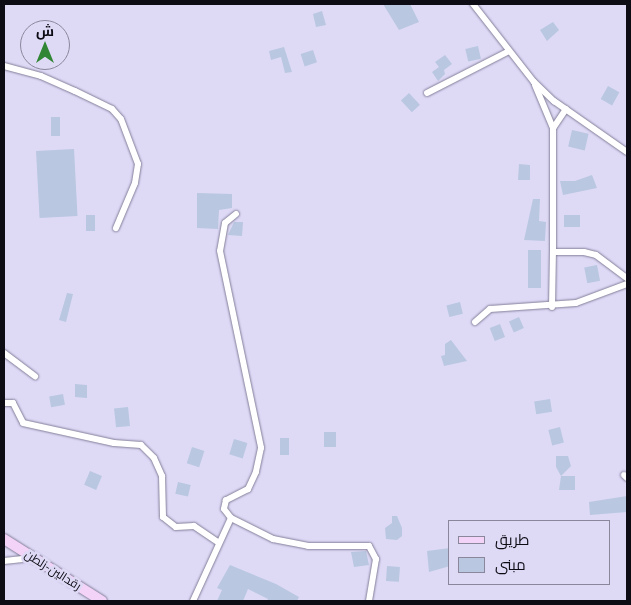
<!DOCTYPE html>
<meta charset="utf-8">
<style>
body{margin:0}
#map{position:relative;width:631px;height:605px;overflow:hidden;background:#dedaf6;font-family:Montserrat,Cairo,sans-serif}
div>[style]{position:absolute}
.building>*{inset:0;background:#b9c7e0;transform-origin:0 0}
.roads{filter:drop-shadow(0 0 1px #837f99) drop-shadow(0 0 1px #837f99)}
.street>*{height:6px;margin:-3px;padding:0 3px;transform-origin:3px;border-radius:3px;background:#fff}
.primary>*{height:10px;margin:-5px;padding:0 5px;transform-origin:5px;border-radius:5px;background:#f3d3f8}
span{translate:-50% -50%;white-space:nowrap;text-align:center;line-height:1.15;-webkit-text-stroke:5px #dedaf6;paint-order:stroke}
.street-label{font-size:12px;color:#0d0b14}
.frame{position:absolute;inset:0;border:5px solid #0d0b14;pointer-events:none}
.legend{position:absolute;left:448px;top:520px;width:162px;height:65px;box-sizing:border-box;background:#dedaf6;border:1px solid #8a879c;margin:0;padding:6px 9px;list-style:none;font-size:15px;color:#0d0b14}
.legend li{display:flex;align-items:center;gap:10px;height:25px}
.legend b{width:25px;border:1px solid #8a879c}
.north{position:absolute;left:20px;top:20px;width:50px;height:50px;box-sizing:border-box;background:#dedaf6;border:1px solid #8a879c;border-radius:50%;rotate:0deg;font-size:14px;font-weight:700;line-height:20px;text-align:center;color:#0d0b14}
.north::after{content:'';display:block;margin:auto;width:18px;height:22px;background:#308634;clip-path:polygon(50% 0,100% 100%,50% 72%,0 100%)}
</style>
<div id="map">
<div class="building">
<i style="clip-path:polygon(383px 4px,410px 4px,419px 22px,399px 30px)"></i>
<i style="clip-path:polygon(322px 11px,326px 25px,316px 27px,313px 14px)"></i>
<i style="clip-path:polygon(553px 22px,559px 30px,547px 41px,540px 30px)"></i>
<i style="left:478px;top:46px;width:13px;height:13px;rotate:77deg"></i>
<i style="clip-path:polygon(284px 47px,292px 72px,285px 73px,281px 57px,271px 60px,269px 51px)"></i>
<i style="left:313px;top:50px;width:13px;height:13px;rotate:72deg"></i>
<i style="clip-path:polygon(445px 55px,452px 64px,444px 70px,445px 74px,438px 81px,432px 72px,439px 67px,435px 62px)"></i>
<i style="left:608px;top:86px;width:13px;height:15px;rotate:29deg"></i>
<i style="left:409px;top:93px;width:16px;height:11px;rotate:47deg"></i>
<i style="left:51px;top:117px;width:9px;height:19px"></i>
<i style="left:572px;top:130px;width:17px;height:17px;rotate:13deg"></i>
<i style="left:74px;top:149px;width:67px;height:38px;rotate:87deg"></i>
<i style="clip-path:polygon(519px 164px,530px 165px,530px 180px,518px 180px)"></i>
<i style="clip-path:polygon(592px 175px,597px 188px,563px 195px,560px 181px,575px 181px)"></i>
<i style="clip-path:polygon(197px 193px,232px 194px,232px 208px,219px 210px,218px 229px,197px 228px)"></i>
<i style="clip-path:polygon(533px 199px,540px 199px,539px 221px,546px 222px,545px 241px,524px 240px)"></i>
<i style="left:86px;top:215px;width:9px;height:16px"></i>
<i style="left:580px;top:215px;width:12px;height:16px;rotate:90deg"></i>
<i style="clip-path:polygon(234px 222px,243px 222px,242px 236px,228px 235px)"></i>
<i style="left:528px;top:250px;width:13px;height:38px"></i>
<i style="left:597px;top:265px;width:16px;height:13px;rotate:79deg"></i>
<i style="clip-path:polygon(67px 293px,73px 294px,66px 322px,59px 320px)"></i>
<i style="left:460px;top:302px;width:12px;height:14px;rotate:76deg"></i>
<i style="left:519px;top:317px;width:12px;height:11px;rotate:66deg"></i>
<i style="left:500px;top:324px;width:14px;height:11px;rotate:69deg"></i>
<i style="clip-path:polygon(451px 340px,467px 361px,444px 366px,441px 356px,445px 355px,445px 344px)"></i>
<i style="clip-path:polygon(75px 384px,87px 385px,87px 398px,75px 397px)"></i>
<i style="left:63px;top:394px;width:11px;height:14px;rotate:80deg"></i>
<i style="left:550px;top:399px;width:13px;height:16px;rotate:81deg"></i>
<i style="left:128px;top:407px;width:19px;height:14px;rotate:84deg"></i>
<i style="left:560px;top:427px;width:16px;height:12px;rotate:76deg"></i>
<i style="left:324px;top:432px;width:12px;height:15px"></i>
<i style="left:280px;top:438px;width:9px;height:17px"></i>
<i style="left:234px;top:439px;width:14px;height:16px;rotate:17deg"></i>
<i style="left:192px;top:447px;width:13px;height:17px;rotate:18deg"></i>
<i style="clip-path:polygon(556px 456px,568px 456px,571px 466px,561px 476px,575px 476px,575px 490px,559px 490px,561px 476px,556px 467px)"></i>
<i style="left:90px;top:471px;width:13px;height:15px;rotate:23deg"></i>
<i style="left:178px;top:482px;width:13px;height:12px;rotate:13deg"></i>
<i style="clip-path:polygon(627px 496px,627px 512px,590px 515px,589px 502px)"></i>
<i style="clip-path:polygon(392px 516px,397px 516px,402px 528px,402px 536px,397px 540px,386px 539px,385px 528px,392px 523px)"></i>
<i style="clip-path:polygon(450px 548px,450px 566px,429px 572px,427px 551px)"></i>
<i style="clip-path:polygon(366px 551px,369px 565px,354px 567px,351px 552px)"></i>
<i style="clip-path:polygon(230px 565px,276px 584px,299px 597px,297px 601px,267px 601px,268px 599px,248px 589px,243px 601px,217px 601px,222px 590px,217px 588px)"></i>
<i style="left:387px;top:566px;width:13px;height:15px;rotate:4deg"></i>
</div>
<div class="roads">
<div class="street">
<i style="left:473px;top:4px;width:99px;rotate:52deg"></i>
<i style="left:534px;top:82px;width:28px;rotate:44deg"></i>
<i style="left:554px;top:101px;width:89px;rotate:34.9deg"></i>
<i style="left:4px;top:66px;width:38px;rotate:15deg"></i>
<i style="left:41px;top:76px;width:37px;rotate:24deg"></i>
<i style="left:75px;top:91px;width:41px;rotate:25.9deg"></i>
<i style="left:112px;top:109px;width:13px;rotate:48deg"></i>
<i style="left:121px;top:119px;width:48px;rotate:69.3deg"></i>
<i style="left:138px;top:164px;width:19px;rotate:99deg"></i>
<i style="left:135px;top:183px;width:49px;rotate:112.9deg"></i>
<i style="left:535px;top:85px;width:47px;rotate:67.3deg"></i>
<i style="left:427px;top:93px;width:92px;rotate:-27.1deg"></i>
<i style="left:566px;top:109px;width:23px;rotate:124deg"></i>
<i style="left:553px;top:128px;width:124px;rotate:90deg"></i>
<i style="left:553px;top:252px;width:31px"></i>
<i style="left:584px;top:252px;width:12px;rotate:14deg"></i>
<i style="left:596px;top:255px;width:39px;rotate:37deg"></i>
<i style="left:236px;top:214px;width:14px;rotate:141deg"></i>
<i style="left:225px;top:223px;width:28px;rotate:100deg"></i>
<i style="left:220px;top:251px;width:201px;rotate:78.2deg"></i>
<i style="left:261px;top:448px;width:25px;rotate:102deg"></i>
<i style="left:256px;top:472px;width:19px;rotate:115deg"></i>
<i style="left:248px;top:489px;width:25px;rotate:153deg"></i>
<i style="left:226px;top:500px;width:9px;rotate:103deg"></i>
<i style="left:224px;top:509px;width:11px;rotate:52deg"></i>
<i style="left:231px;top:518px;width:47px;rotate:26.6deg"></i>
<i style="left:273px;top:539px;width:36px;rotate:11deg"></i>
<i style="left:308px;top:546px;width:61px"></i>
<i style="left:369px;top:546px;width:15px;rotate:62deg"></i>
<i style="left:376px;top:559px;width:43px;rotate:99.5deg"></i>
<i style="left:552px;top:307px;width:55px;rotate:-89deg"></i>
<i style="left:475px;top:322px;width:20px;rotate:-41deg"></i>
<i style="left:490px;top:309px;width:86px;rotate:-4deg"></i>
<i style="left:576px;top:303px;width:54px;rotate:-20.4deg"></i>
<i style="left:4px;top:353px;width:39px;rotate:37deg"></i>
<i style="left:4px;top:403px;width:9px"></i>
<i style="left:13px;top:403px;width:22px;rotate:63deg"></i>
<i style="left:23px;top:423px;width:93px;rotate:12.4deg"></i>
<i style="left:114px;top:443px;width:27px;rotate:4deg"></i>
<i style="left:141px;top:445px;width:18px;rotate:45deg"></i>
<i style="left:154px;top:458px;width:20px;rotate:66deg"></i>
<i style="left:162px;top:476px;width:41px;rotate:88.6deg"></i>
<i style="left:163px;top:517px;width:16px;rotate:38deg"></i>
<i style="left:176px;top:527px;width:18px;rotate:-3deg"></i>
<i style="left:194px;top:526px;width:29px;rotate:34deg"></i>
<i style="left:624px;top:475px;width:4px;rotate:45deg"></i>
<i style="left:4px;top:561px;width:28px;rotate:-6deg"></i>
<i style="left:193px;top:601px;width:91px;rotate:-65.4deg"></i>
</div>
<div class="primary">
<i style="left:4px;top:539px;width:116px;rotate:32.3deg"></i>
</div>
</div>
<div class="street-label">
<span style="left:53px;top:570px;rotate:32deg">رقدالين-زلطن</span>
</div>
<div class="frame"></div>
<ul class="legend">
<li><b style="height:6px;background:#f3d3f8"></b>طريق</li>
<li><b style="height:14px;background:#b9c7e0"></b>مبنى</li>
</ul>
<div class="north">ش</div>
</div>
